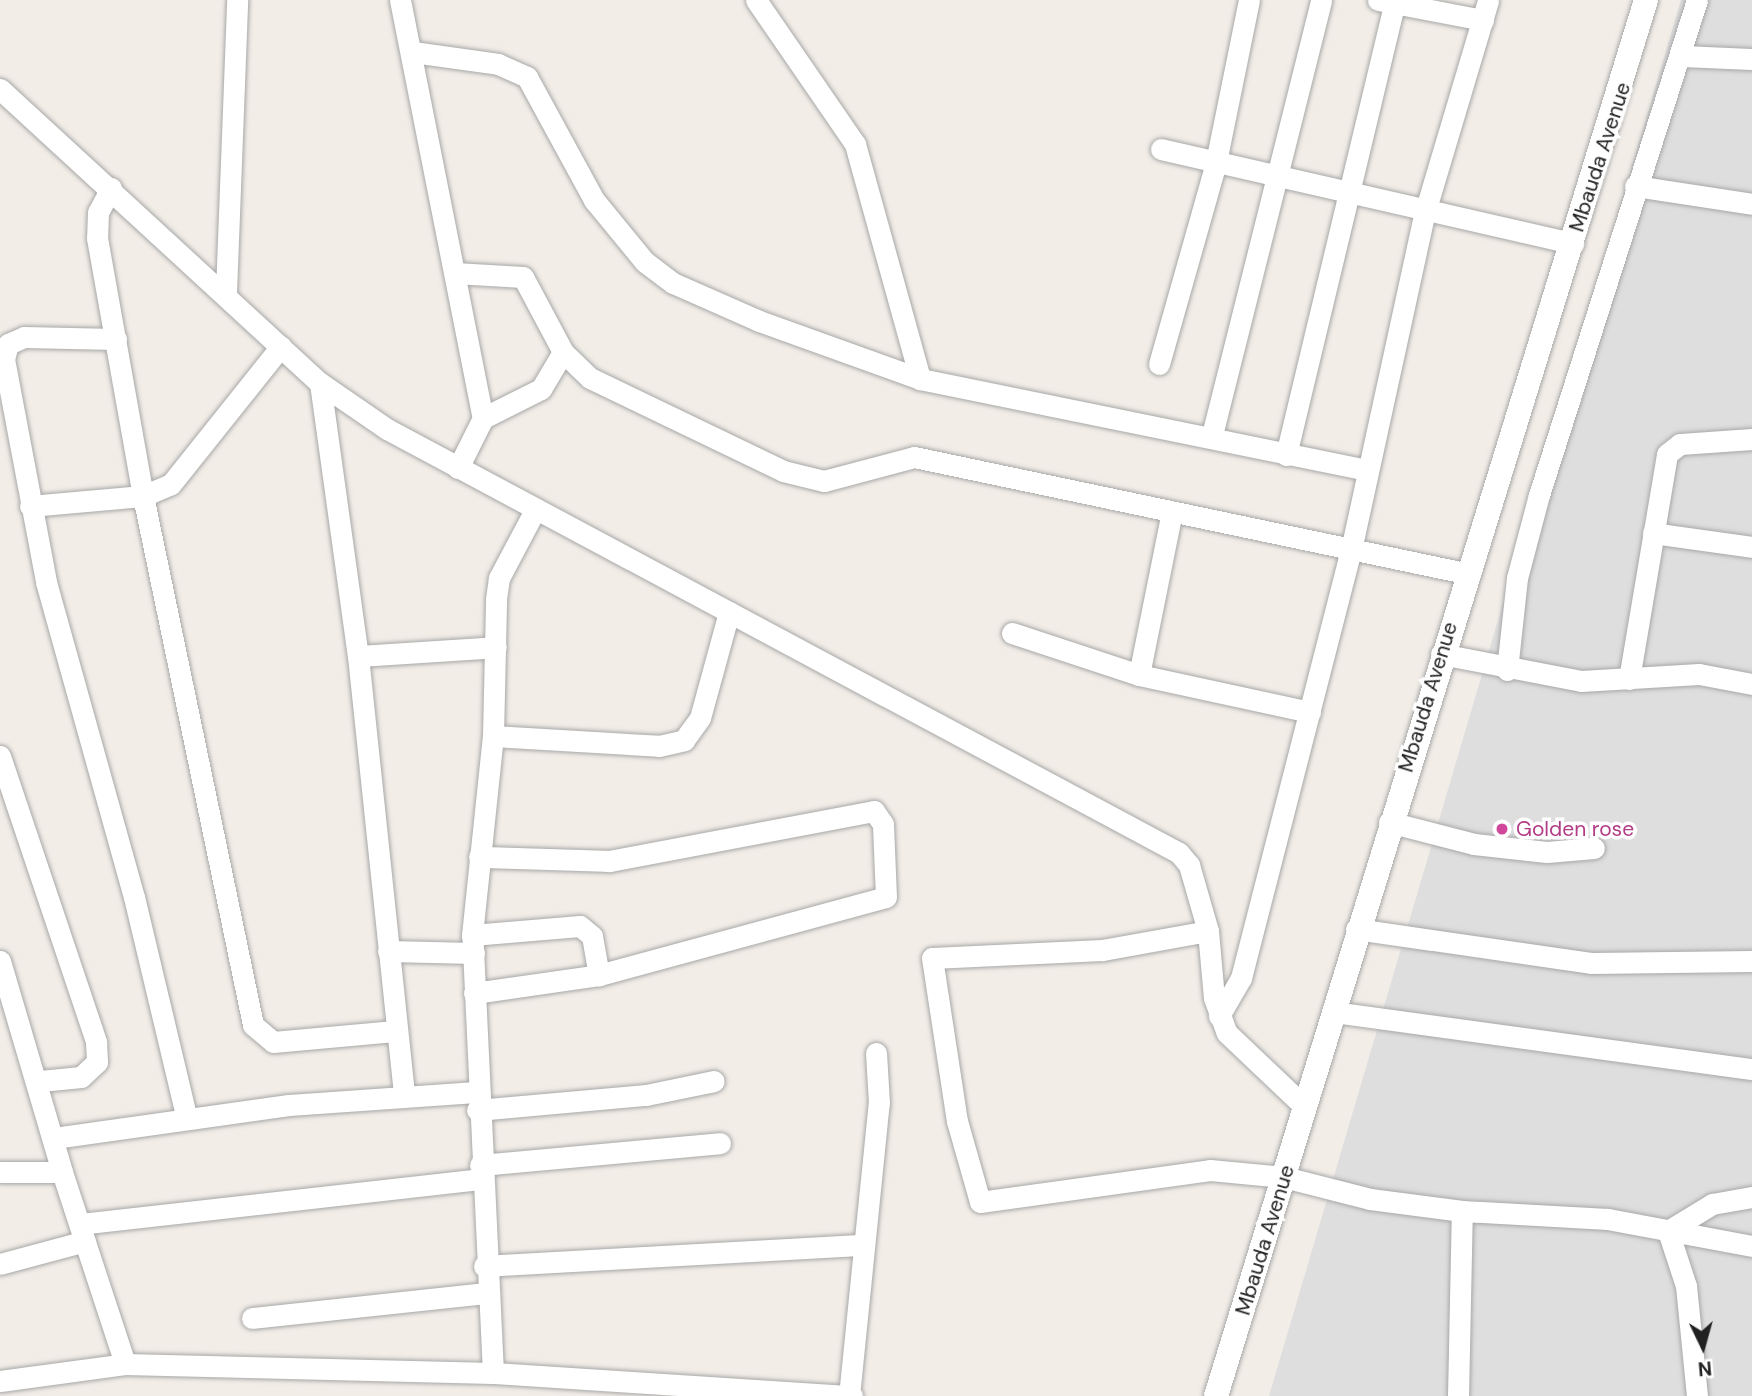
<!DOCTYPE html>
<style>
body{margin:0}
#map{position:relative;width:1752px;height:1396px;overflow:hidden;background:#f2ede7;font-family:"DM Sans",sans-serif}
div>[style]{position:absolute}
.residential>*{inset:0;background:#dfdede}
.roads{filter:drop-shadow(0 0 2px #a8a8a8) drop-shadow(0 0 2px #a8a8a8)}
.minor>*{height:21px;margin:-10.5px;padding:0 10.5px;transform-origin:10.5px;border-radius:10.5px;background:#fff}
.tertiary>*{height:24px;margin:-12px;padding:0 12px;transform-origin:12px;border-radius:12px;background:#fff}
.dots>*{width:19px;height:19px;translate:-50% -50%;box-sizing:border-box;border:4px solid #fff;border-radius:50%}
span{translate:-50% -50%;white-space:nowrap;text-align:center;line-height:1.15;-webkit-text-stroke:7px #fff;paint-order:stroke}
.street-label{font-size:21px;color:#212121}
.hotel-label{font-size:21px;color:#b23c85}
.left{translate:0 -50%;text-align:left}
.north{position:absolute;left:1668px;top:1312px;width:70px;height:70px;-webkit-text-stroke:5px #fff;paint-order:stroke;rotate:175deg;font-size:19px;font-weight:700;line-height:28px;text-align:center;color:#212121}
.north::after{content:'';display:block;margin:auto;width:24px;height:32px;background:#212121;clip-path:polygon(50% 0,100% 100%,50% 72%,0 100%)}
</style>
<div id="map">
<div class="residential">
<i style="clip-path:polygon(1681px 0,1752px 0,1752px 1396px,1269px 1396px)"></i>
</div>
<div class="roads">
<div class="minor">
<i style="left:400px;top:0;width:426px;rotate:78.8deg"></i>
<i style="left:483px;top:418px;width:56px;rotate:116.6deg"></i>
<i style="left:756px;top:0;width:175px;rotate:55.5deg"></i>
<i style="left:855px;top:144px;width:244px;rotate:74.5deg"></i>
<i style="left:1378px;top:0;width:107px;rotate:10.8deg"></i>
<i style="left:413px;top:52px;width:86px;rotate:8deg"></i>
<i style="left:498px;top:64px;width:32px;rotate:24deg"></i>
<i style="left:527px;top:77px;width:140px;rotate:61.4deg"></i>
<i style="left:594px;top:200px;width:80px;rotate:50.6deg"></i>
<i style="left:645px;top:262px;width:35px;rotate:37deg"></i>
<i style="left:673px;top:283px;width:94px;rotate:23.8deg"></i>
<i style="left:759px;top:321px;width:171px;rotate:19.8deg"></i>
<i style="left:920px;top:379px;width:457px;rotate:11.5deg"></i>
<i style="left:1682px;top:56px;width:70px;rotate:2.5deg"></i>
<i style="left:0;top:89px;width:435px;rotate:42.6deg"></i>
<i style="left:320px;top:383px;width:81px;rotate:34.5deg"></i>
<i style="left:387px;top:429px;width:898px;rotate:28.16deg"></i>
<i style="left:1179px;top:853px;width:16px;rotate:50deg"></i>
<i style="left:1189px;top:865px;width:69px;rotate:73.9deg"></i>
<i style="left:1208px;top:931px;width:67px;rotate:84.9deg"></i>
<i style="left:1214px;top:998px;width:37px;rotate:70deg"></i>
<i style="left:1227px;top:1033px;width:108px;rotate:43.5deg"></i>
<i style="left:1161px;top:149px;width:423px;rotate:12.9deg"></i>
<i style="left:1635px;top:186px;width:118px;rotate:8.7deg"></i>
<i style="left:111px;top:188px;width:27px;rotate:118deg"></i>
<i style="left:98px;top:212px;width:26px;rotate:92deg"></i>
<i style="left:97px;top:238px;width:262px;rotate:79.9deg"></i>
<i style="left:143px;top:496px;width:540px;rotate:78.25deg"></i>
<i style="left:253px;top:1025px;width:26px;rotate:40deg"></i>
<i style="left:273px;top:1042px;width:122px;rotate:-5.2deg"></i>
<i style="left:455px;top:273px;width:68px;rotate:3.4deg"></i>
<i style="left:523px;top:277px;width:85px;rotate:61.9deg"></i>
<i style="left:563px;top:352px;width:37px;rotate:44deg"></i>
<i style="left:590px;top:378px;width:214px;rotate:25.7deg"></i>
<i style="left:783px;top:471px;width:42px;rotate:13.7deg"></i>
<i style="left:824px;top:481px;width:93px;rotate:-14.9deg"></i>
<i style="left:914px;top:457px;width:563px;rotate:11.89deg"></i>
<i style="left:226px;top:292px;width:292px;rotate:-87.8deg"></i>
<i style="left:116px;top:339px;width:92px;rotate:-178.8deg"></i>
<i style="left:24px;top:337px;width:17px;rotate:156deg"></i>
<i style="left:8px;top:344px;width:16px;rotate:105deg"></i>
<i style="left:4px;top:359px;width:227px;rotate:79.3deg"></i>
<i style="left:46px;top:582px;width:327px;rotate:74.4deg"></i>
<i style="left:134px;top:897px;width:225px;rotate:76.6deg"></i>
<i style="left:1159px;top:364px;width:210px;rotate:-74.2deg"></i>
<i style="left:1216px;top:162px;width:165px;rotate:-78.5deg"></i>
<i style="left:320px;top:383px;width:276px;rotate:82.1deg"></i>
<i style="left:358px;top:656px;width:440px;rotate:84deg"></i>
<i style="left:483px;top:418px;width:65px;rotate:-26.6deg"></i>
<i style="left:541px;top:389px;width:43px;rotate:-59.3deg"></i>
<i style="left:1212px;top:435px;width:448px;rotate:-75.9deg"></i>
<i style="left:1286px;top:455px;width:467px;rotate:-76.5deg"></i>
<i style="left:30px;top:506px;width:113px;rotate:-5.1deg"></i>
<i style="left:143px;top:496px;width:30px;rotate:-23deg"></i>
<i style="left:171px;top:484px;width:176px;rotate:-51.4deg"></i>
<i style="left:1653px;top:533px;width:100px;rotate:8deg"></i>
<i style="left:1012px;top:633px;width:134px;rotate:18.3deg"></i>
<i style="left:1139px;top:675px;width:175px;rotate:12.2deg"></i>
<i style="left:1441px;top:654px;width:143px;rotate:10.9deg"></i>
<i style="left:1581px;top:681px;width:118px;rotate:-3.4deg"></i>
<i style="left:1699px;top:674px;width:54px;rotate:10.7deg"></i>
<i style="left:358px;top:656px;width:138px;rotate:-3.7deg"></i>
<i style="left:1507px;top:670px;width:93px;rotate:-83.8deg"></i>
<i style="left:1517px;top:578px;width:86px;rotate:-75.2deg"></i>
<i style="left:1539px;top:495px;width:520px;rotate:-72.3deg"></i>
<i style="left:1139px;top:675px;width:166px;rotate:-78.6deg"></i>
<i style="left:1629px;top:679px;width:228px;rotate:-80.4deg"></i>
<i style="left:1667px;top:454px;width:16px;rotate:-38deg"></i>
<i style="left:1680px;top:444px;width:72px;rotate:-4deg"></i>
<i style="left:493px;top:736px;width:166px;rotate:3.4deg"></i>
<i style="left:659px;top:746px;width:26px;rotate:-13deg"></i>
<i style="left:684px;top:740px;width:27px;rotate:-54deg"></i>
<i style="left:700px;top:718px;width:110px;rotate:-74.7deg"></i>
<i style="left:0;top:756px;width:302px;rotate:71.4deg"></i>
<i style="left:96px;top:1042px;width:20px;rotate:87deg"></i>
<i style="left:97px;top:1062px;width:22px;rotate:137deg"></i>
<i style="left:81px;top:1077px;width:41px;rotate:174.4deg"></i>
<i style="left:1389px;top:822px;width:88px;rotate:14.5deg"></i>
<i style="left:1474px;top:844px;width:73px;rotate:6.3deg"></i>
<i style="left:1547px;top:852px;width:47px;rotate:-4.9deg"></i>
<i style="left:1356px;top:929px;width:237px;rotate:8.2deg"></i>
<i style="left:1591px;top:963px;width:161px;rotate:-0.7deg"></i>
<i style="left:1208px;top:931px;width:108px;rotate:169.8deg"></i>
<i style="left:1102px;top:950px;width:170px;rotate:177.3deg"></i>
<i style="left:932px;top:958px;width:165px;rotate:81.3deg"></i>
<i style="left:957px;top:1121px;width:84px;rotate:74.1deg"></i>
<i style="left:980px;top:1202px;width:232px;rotate:-7.9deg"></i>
<i style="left:1210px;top:1170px;width:74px;rotate:5.4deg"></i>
<i style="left:1284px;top:1177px;width:89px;rotate:14.3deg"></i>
<i style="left:1370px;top:1199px;width:93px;rotate:7.4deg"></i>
<i style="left:1462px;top:1211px;width:146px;rotate:3.1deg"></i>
<i style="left:1608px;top:1219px;width:147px;rotate:10.6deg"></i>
<i style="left:472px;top:935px;width:108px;rotate:-4.8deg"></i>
<i style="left:580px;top:926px;width:16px;rotate:40deg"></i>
<i style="left:592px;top:936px;width:40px;rotate:80deg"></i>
<i style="left:388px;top:951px;width:86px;rotate:1.3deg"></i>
<i style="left:0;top:961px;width:220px;rotate:73.6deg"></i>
<i style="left:474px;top:993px;width:126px;rotate:-8.2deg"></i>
<i style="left:599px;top:975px;width:297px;rotate:-15.2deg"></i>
<i style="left:886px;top:897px;width:73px;rotate:-92.4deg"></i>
<i style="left:883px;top:824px;width:16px;rotate:-125deg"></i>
<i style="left:874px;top:811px;width:270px;rotate:169.3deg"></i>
<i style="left:609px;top:861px;width:130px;rotate:-178.2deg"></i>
<i style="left:1334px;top:1012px;width:422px;rotate:7.8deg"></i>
<i style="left:1219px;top:1016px;width:44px;rotate:-59.9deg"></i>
<i style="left:1241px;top:978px;width:442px;rotate:-75.6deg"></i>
<i style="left:1351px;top:550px;width:346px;rotate:-77.7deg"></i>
<i style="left:1425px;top:212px;width:221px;rotate:-73.4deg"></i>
<i style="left:477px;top:1110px;width:170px;rotate:-5.1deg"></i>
<i style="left:646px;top:1095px;width:69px;rotate:-11.6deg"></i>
<i style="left:54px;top:1138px;width:237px;rotate:-8deg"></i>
<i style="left:289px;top:1105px;width:187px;rotate:-4deg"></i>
<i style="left:480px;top:1165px;width:241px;rotate:-5.2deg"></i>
<i style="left:0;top:1172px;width:62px"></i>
<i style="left:62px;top:1172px;width:202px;rotate:71.8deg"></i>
<i style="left:80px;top:1224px;width:403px;rotate:-6.4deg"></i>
<i style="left:0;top:1264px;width:88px;rotate:-15.1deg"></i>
<i style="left:484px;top:1266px;width:379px;rotate:-3.2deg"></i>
<i style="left:252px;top:1318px;width:234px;rotate:-6.1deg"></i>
<i style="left:493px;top:1373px;width:439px;rotate:-92.7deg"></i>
<i style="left:472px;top:935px;width:200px;rotate:-84deg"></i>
<i style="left:493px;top:736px;width:137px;rotate:-88.7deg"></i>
<i style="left:496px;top:599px;width:21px;rotate:-82deg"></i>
<i style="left:499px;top:578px;width:77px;rotate:-62.1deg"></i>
<i style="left:0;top:1381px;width:126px;rotate:-7.7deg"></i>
<i style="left:125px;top:1364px;width:368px;rotate:1.4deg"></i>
<i style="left:493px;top:1373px;width:360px;rotate:3.7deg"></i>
<i style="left:849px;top:1396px;width:295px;rotate:-84.2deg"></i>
<i style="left:879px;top:1103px;width:50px;rotate:-93.4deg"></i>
<i style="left:1458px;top:1396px;width:185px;rotate:-88.8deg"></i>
<i style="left:1697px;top:1396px;width:111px;rotate:-95.7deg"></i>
<i style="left:1686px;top:1286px;width:58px;rotate:-108.1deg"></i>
<i style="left:1668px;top:1231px;width:52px;rotate:-31.5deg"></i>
<i style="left:1712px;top:1204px;width:41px;rotate:-9.9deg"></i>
</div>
<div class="tertiary">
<i style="left:1216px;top:1396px;width:1461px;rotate:-72.88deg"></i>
</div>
</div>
<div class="dots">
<i style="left:1502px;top:829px;background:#d1479c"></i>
</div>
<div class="street-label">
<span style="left:1600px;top:157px;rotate:-72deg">Mbauda Avenue</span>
<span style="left:1428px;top:697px;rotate:-73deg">Mbauda Avenue</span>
<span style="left:1265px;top:1240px;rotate:-73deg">Mbauda Avenue</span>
</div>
<div class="hotel-label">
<span class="left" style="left:1516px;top:829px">Golden rose</span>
</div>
<div class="north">N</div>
</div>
